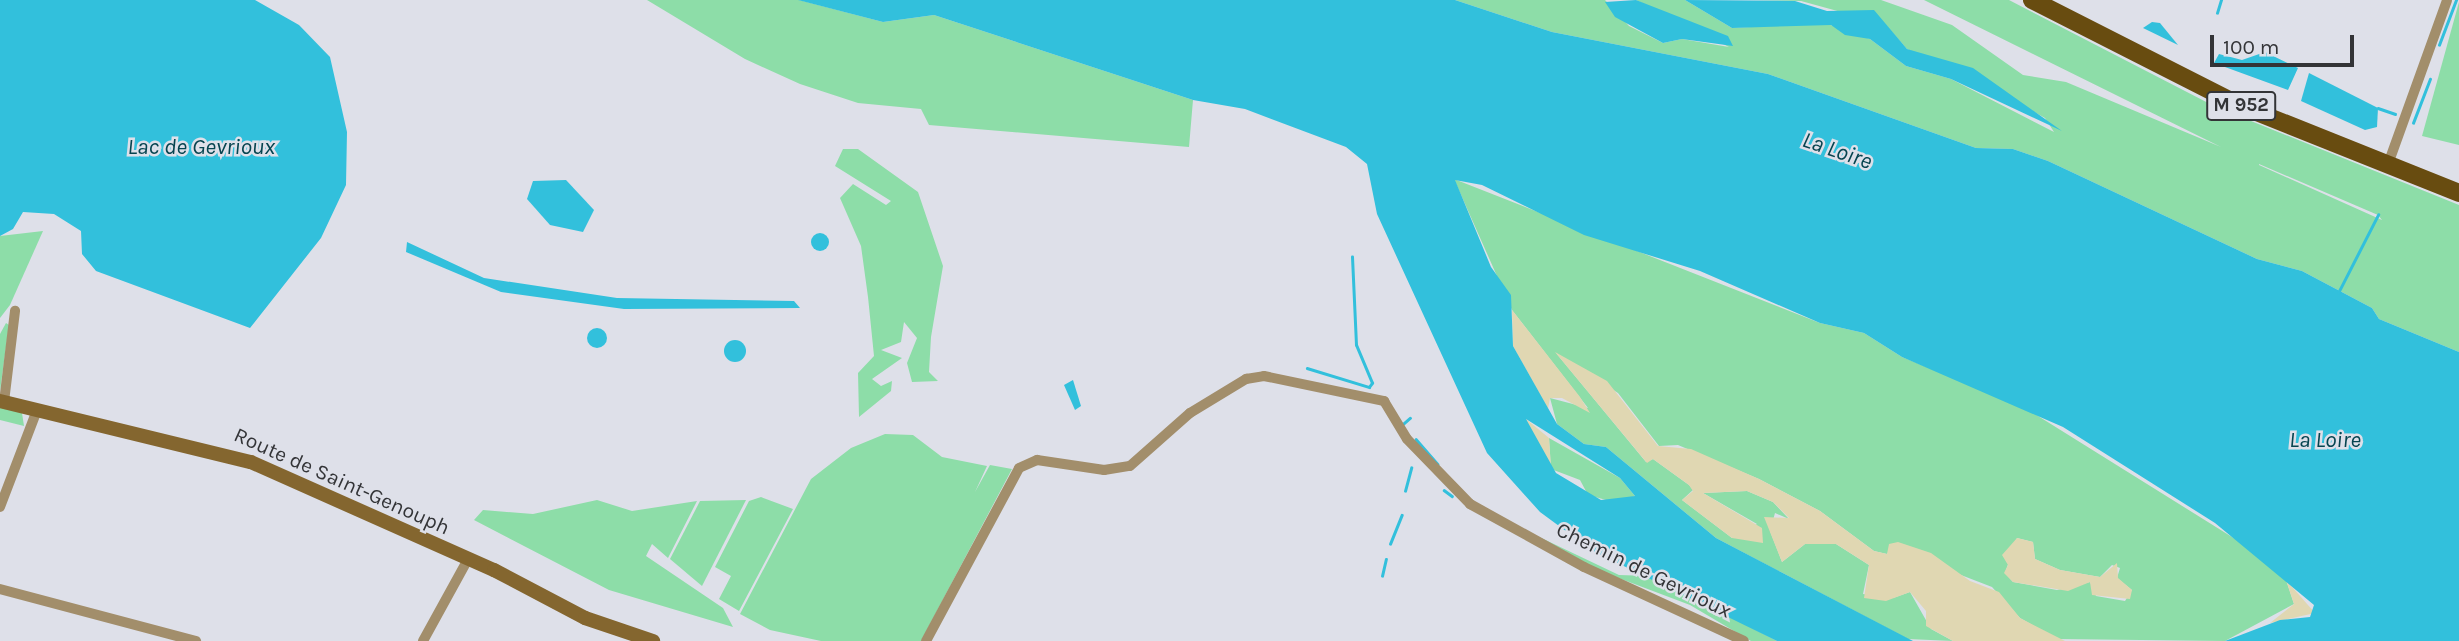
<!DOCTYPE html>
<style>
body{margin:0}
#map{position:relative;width:2459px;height:641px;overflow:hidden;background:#dee0e9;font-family:Karla,sans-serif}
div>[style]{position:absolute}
.green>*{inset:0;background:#8ddda8}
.sand>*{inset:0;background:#e0d7b2}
.water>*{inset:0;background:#32c0dc}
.round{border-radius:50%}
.stream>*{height:2.5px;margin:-1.25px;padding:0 1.25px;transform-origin:1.25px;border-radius:1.25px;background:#32c0dc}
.street>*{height:10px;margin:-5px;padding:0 5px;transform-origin:5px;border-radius:5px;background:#a28e6b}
.secondary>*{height:14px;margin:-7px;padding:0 7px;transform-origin:7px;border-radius:7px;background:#84662f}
.primary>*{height:18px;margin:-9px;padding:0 9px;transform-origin:9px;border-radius:9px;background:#684c10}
span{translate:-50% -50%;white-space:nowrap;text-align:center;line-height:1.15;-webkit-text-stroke:5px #dee0e9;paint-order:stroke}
.shield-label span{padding:2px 5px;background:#dee0e9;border:2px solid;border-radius:5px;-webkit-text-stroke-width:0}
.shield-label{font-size:19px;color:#333437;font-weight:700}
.street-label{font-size:21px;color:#333437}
.water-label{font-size:23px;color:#064450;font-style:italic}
.scale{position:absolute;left:2210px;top:35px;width:144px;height:32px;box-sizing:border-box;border:4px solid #333437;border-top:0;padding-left:9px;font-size:21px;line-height:24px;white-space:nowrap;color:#333437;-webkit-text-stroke:5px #dee0e9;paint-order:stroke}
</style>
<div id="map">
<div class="green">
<i style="clip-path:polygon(647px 0,799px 0,883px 22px,934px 15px,1193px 100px,1189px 147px,929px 125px,921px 109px,858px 103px,800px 84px,745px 59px)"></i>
<i style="clip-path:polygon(evenodd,1455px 0,1605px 0,1629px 26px,1663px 43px,1682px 39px,1729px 47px,1636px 0,1685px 0,1732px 28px,1825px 23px,1870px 39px,1906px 66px,1951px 79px,2054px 132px,2045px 118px,2013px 100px,1907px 49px,1885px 24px,1801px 1px,1753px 0,1881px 0,1952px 25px,2023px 75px,2066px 82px,2221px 147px,1924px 0,2009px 0,2214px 106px,2459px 205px,2459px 352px,2379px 319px,2372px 308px,2302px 271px,2257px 259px,2048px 161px,2013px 149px,1976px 148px,1768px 74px,1552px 32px,1455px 0,2259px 164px,2378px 215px,2382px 220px,2259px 165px,2259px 164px)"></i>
<i style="clip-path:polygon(2459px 2px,2459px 145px,2422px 136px)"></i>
<i style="clip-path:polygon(843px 149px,858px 149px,918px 192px,943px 266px,931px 337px,929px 372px,938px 381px,912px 382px,907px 363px,917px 338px,904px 322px,901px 342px,881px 350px,902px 358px,872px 379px,881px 386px,892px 381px,891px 391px,859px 417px,858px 373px,874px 356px,868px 297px,861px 246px,840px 198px,853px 184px,886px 205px,891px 201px,835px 166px)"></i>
<i style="clip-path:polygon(evenodd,1454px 179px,1820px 323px,1864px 333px,1902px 357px,2022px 406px,2248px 547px,2286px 580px,2294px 604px,2225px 641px,2057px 639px,2020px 618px,1992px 587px,1891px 548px,1887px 554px,1874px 551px,1820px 511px,1759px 479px,1678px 445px,1659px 446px,1618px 393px,1556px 353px,1646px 462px,1653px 459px,1689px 485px,1693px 490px,1682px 500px,1732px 538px,1757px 524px,1703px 493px,1747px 491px,1773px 502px,1789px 519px,1775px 513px,1770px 531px,1782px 562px,1805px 544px,1836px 544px,1869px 565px,1863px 594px,1893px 598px,1910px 592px,1931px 629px,1953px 641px,1908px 639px,1716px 538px,1606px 447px,1584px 444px,1557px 424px,1550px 398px,1588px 408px,1512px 310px,1454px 179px,2017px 538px,2033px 542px,2035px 559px,2060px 570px,2100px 577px,2112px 565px,2120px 568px,2117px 578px,2132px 590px,2125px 601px,2096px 596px,2090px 582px,2057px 590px,2013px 582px,2005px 573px,2017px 538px)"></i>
<i style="clip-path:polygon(43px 231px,10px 305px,0 318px,0 236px)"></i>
<i style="clip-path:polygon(6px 323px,9px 325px,0 391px,0 334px)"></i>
<i style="clip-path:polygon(0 407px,22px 413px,24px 426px,0 420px)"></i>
<i style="clip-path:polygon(885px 434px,913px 435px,942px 457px,987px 466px,975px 492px,990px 465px,1012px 469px,921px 641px,821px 641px,770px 630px,740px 614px,811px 479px,851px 448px)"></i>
<i style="clip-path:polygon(1549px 438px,1620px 478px,1635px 496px,1617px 503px,1588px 495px,1580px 480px,1551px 469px)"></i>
<i style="clip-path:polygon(761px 497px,793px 509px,739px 611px,719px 599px,731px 576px,715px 567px,749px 501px)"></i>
<i style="clip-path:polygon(597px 500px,632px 511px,697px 501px,668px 558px,652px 544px,646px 556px,723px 608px,733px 627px,609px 590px,474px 520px,483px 510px,533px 514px)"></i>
<i style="clip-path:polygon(746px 500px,702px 586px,670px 559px,700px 501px)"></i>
<i style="clip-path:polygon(1535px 535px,1619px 575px,1650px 576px,1777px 641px,1751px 641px,1690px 605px,1600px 571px)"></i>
</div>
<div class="sand">
<i style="clip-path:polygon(1512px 310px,1580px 397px,1590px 413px,1562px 398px,1550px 398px,1548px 409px,1513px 346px)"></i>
<i style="clip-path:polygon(1555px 352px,1607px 381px,1658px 446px,1691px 449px,1759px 479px,1820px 511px,1874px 551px,1887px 554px,1889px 544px,1898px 542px,1931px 553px,1970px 581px,1999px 592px,2020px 618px,2065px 641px,1953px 641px,1926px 626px,1926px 611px,1910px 592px,1886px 601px,1864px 598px,1869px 565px,1836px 544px,1805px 544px,1782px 562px,1764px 517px,1789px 518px,1773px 502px,1747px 491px,1703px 493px,1762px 528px,1763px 543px,1732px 538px,1682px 500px,1693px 491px,1689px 485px,1653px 459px,1647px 463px)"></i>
<i style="clip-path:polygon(1526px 419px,1549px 438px,1551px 469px,1524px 422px)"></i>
<i style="clip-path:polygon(2017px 538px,2033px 542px,2035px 559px,2060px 570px,2100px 577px,2117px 563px,2118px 578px,2132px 590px,2130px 599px,2092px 595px,2090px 582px,2068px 591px,2013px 582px,2004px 573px,2008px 565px,2002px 555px)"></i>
<i style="clip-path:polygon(2286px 580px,2315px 613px,2270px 623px,2294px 604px)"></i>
</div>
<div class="water">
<i style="clip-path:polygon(0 0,255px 0,299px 25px,330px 57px,347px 132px,346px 185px,321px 238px,250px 328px,96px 271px,82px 254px,81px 231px,54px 214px,23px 212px,13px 229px,0 236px)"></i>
<i style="clip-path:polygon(evenodd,798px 0,1455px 0,1552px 32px,1768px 74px,1976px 148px,2013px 149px,2048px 161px,2257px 259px,2302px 271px,2372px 308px,2379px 319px,2459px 352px,2459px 641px,2225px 641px,2280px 620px,2310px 617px,2314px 605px,2215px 523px,2063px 427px,1902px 357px,1864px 333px,1820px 323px,1700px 271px,1584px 235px,1482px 185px,1455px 180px,1491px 267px,1511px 295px,1513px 346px,1557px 424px,1584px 444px,1606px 447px,1716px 538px,1913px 641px,1777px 641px,1593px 551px,1540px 512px,1487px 453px,1377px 214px,1367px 164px,1346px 147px,1245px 109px,1193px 100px,934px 15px,883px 22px,798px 0,1526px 419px,1620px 478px,1635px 496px,1601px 500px,1556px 473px,1526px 419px)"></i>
<i style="clip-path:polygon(1636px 0,1728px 36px,1733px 46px,1682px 39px,1663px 43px,1615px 17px,1605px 2px)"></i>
<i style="clip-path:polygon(1685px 0,1795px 1px,1827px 11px,1874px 10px,1907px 49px,1973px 68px,2062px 131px,1951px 79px,1906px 66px,1870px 39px,1845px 35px,1831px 25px,1732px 28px)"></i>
<i style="clip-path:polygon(2152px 22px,2160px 23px,2178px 45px,2143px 28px)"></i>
<i style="clip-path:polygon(2265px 52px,2298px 68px,2288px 90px,2214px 63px,2219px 54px,2242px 60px)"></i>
<i style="clip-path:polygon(2309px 73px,2378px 108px,2377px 127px,2365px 130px,2301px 101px)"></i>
<i style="clip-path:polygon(566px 180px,594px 210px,583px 232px,550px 225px,527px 199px,533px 181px)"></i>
<i class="round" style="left:811px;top:233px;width:18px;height:18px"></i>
<i style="clip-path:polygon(407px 242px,484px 278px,617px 298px,794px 301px,800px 308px,624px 309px,501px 292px,406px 252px)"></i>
<i class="round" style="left:587px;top:328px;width:20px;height:20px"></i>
<i class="round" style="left:724px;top:340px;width:22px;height:22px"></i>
<i style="clip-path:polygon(1073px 380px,1081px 406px,1075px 410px,1064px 385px)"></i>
</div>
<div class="stream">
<i style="left:2217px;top:13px;width:14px;rotate:-73deg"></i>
<i style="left:2439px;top:45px;width:48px;rotate:-69.3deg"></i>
<i style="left:2378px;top:108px;width:18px;rotate:19deg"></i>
<i style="left:2413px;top:123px;width:47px;rotate:-68.9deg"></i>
<i style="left:2338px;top:293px;width:88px;rotate:-62.9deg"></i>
<i style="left:1307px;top:368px;width:65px;rotate:17deg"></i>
<i style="left:1369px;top:387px;width:5px;rotate:-53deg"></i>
<i style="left:1372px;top:383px;width:41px;rotate:-112.8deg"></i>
<i style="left:1356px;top:345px;width:88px;rotate:-92.6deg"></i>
<i style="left:1403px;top:424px;width:9px;rotate:-41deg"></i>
<i style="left:1416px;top:439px;width:33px;rotate:49deg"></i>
<i style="left:1444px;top:490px;width:10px;rotate:37deg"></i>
<i style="left:1405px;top:491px;width:24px;rotate:-75deg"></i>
<i style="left:1390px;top:544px;width:31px;rotate:-68deg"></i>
<i style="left:1382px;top:576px;width:17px;rotate:-77deg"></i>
</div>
<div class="street">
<i style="left:2387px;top:167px;width:177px;rotate:-70.2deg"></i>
<i style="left:4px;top:402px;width:92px;rotate:-83.1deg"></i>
<i style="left:0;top:507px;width:104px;rotate:-69.1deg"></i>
<i style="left:0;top:589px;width:203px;rotate:14.9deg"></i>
<i style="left:423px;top:641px;width:94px;rotate:-61.2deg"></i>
<i style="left:926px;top:641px;width:196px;rotate:-61.7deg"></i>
<i style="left:1019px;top:468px;width:20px;rotate:-24deg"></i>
<i style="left:1037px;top:460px;width:68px;rotate:8.5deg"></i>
<i style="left:1104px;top:470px;width:26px;rotate:-9deg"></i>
<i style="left:1130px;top:466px;width:80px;rotate:-41.5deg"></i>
<i style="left:1190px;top:413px;width:66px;rotate:-31.3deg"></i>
<i style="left:1246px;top:379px;width:18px;rotate:-9deg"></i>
<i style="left:1264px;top:376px;width:123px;rotate:11.8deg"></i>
<i style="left:1384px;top:401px;width:44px;rotate:58.8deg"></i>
<i style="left:1407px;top:439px;width:91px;rotate:45.9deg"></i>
<i style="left:1470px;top:504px;width:130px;rotate:28.9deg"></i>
<i style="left:1584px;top:567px;width:176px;rotate:24.8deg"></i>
</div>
<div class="secondary">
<i style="left:0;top:401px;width:258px;rotate:13.7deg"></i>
<i style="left:251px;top:462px;width:266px;rotate:24deg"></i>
<i style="left:494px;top:570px;width:103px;rotate:27.8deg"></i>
<i style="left:585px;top:618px;width:72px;rotate:18.7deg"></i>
</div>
<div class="primary">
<i style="left:2032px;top:0;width:232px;rotate:26.9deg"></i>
<i style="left:2239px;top:105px;width:237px;rotate:21.8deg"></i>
</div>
<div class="shield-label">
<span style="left:2241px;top:106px">M 952</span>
</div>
<div class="street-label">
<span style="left:342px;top:481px;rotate:24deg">Route de Saint-Genouph</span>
<span style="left:1644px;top:570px;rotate:26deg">Chemin de Gevrioux</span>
</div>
<div class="water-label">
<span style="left:201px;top:147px">Lac de Gevrioux</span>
<span style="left:1837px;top:151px;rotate:19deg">La Loire</span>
<span style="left:2325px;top:440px">La Loire</span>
</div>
<div class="scale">100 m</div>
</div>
